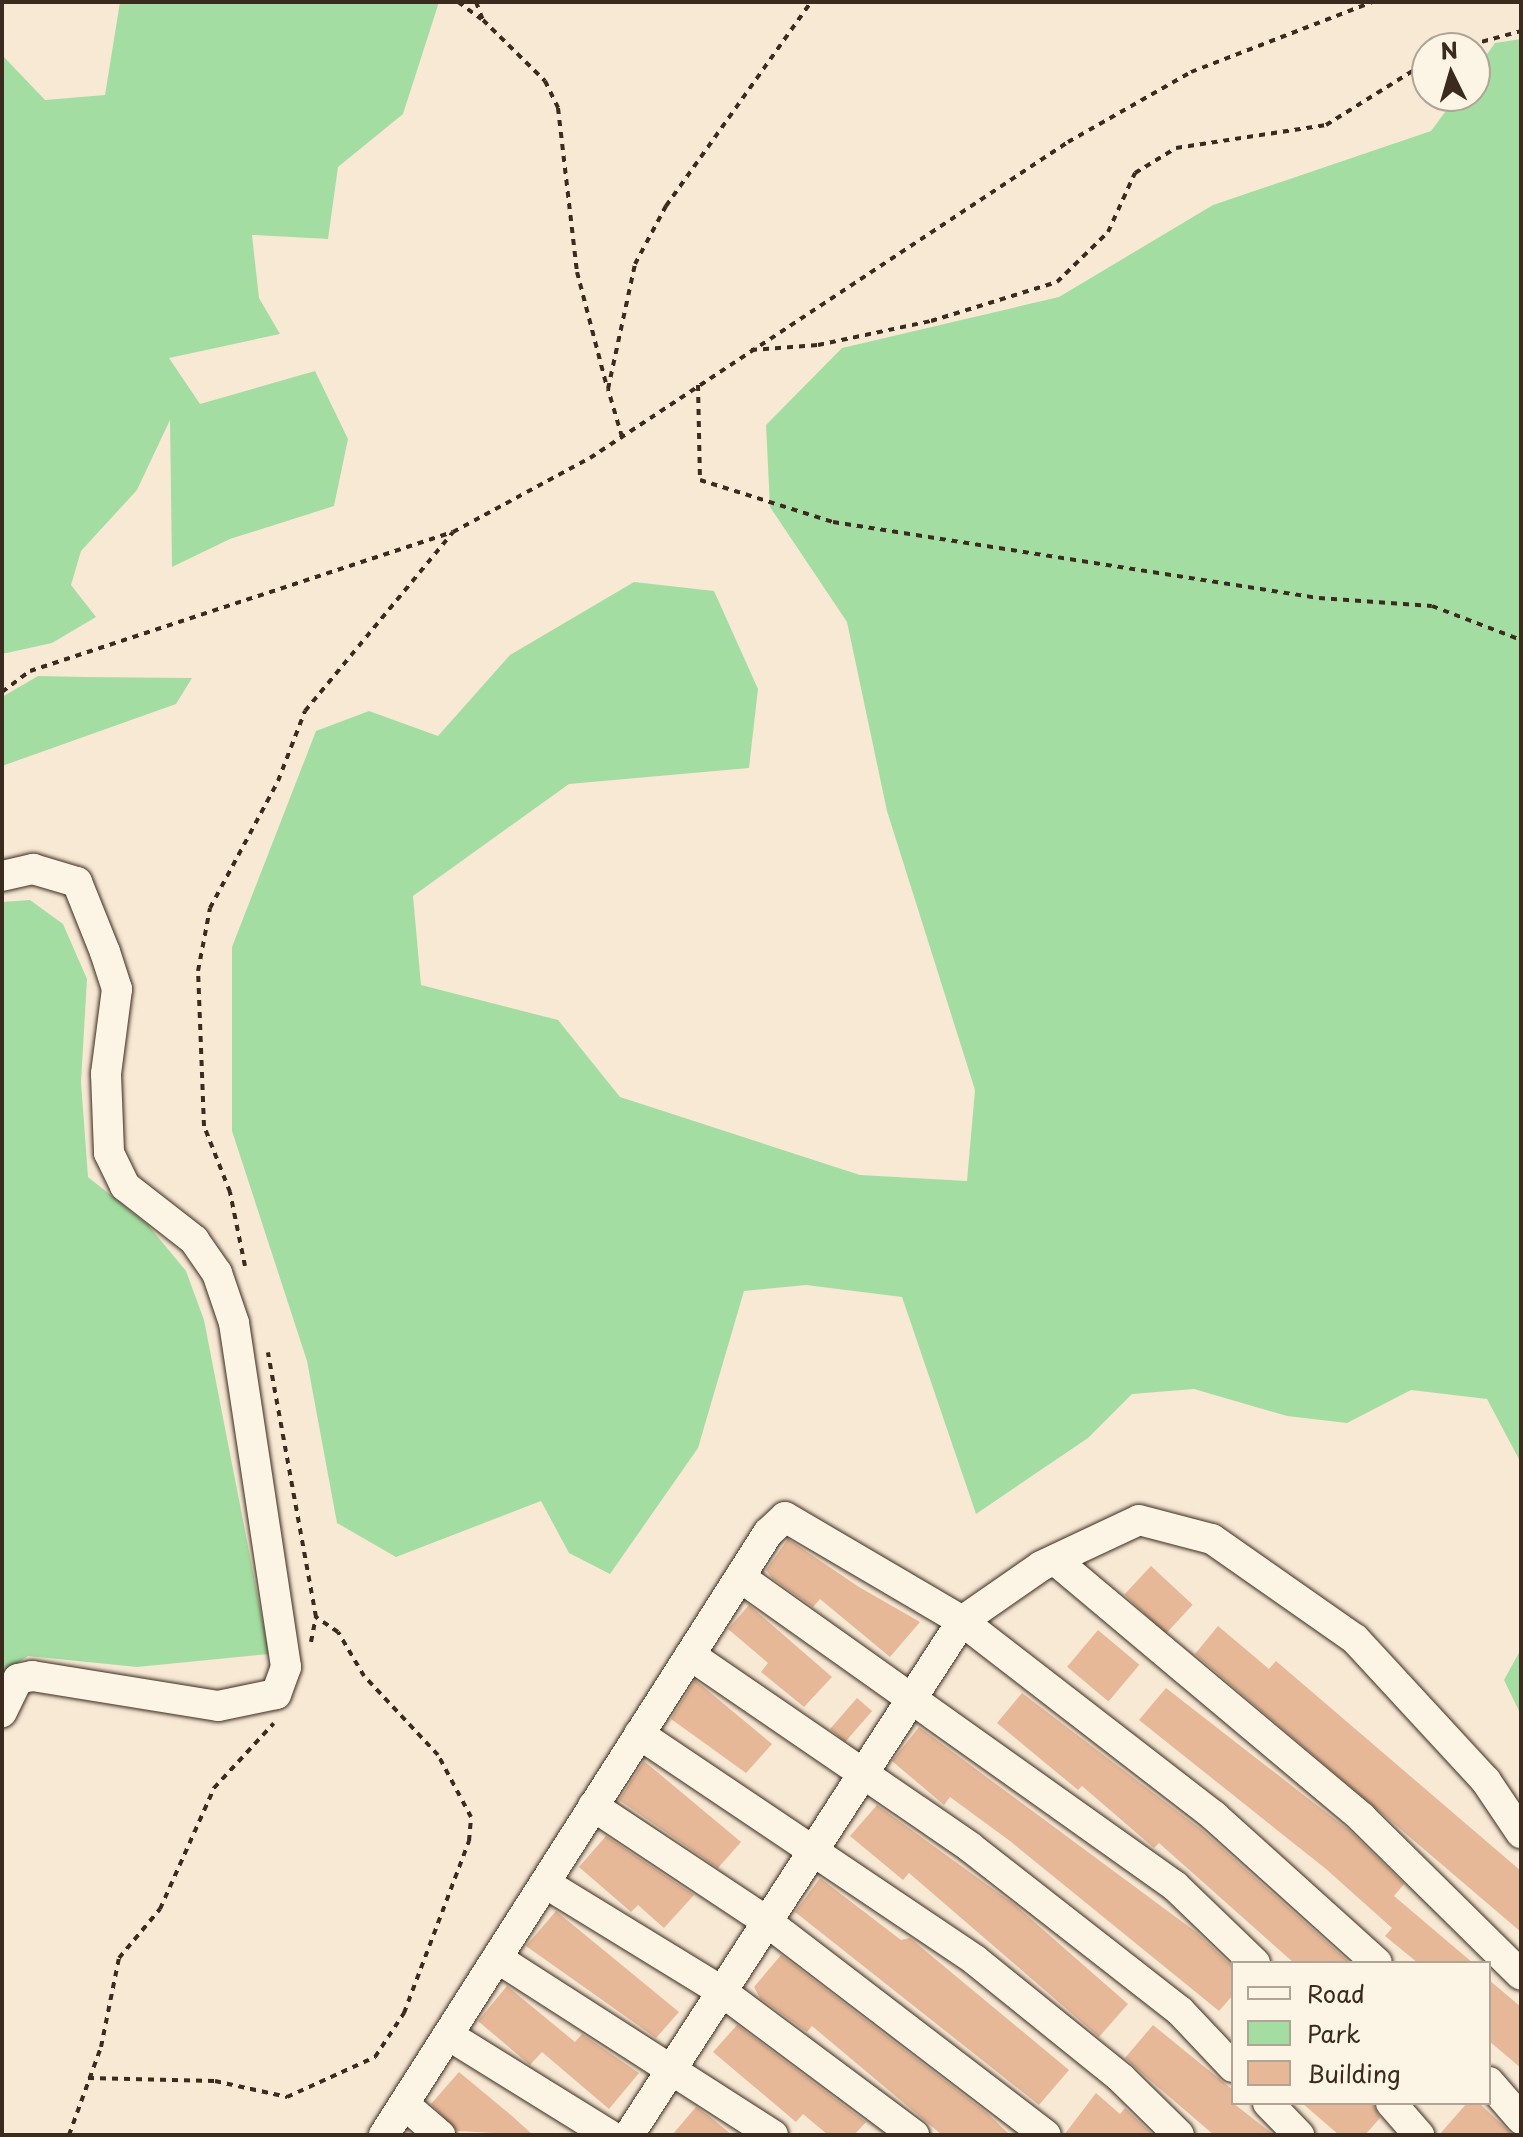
<!DOCTYPE html>
<style>
body{margin:0}
#map{position:relative;width:1523px;height:2137px;overflow:hidden;background:#f8e9d5;font-family:"Playpen Sans",sans-serif}
div>[style]{position:absolute}
.green>*{inset:0;background:#a4dda2}
.building>*{inset:0;background:#e6b897;transform-origin:0 0}
.path>*{height:4px;margin-top:-2px;transform-origin:0;background:repeating-linear-gradient(90deg,#3b2a1e 0 6px,transparent 0 12px)}
.roads{filter:drop-shadow(0 0 2px #3b2a1e) drop-shadow(0 0 2px #3b2a1e)}
.minor>*{height:30px;margin:-15px;padding:0 15px;transform-origin:15px;border-radius:15px;background:#fcf5e5}
span{translate:-50% -50%;white-space:nowrap;text-align:center;line-height:1.15;-webkit-text-stroke:6px #fcf5e5;paint-order:stroke}
.frame{position:absolute;inset:0;border:4px solid #3b2a1e;pointer-events:none}
.legend{position:absolute;left:1231px;top:1961px;width:260px;height:144px;box-sizing:border-box;background:#fcf5e5;border:2px solid #afa495;margin:0;padding:10px 14px;list-style:none;font-size:24px;color:#3b2a1e}
.legend li{display:flex;align-items:center;gap:16px;height:40px}
.legend b{width:40px;border:2px solid #afa495}
.north{position:absolute;left:1411px;top:32px;width:80px;height:80px;box-sizing:border-box;background:#fcf5e5;border:2px solid #afa495;border-radius:50%;rotate:355deg;font-size:22px;font-weight:700;line-height:32px;text-align:center;color:#3b2a1e}
.north::after{content:'';display:block;margin:auto;width:28px;height:36px;background:#3b2a1e;clip-path:polygon(50% 0,100% 100%,50% 72%,0 100%)}
</style>
<div id="map">
<div class="green">
<i style="clip-path:polygon(120px 2px,439px 2px,403px 114px,338px 167px,328px 239px,252px 235px,259px 298px,280px 334px,169px 358px,200px 404px,315px 371px,348px 439px,334px 506px,230px 539px,172px 567px,170px 420px,137px 490px,81px 551px,71px 585px,96px 617px,52px 643px,2px 654px,2px 55px,45px 100px,105px 95px)"></i>
<i style="clip-path:polygon(1521px 39px,1521px 1463px,1487px 1399px,1411px 1390px,1347px 1423px,1287px 1416px,1194px 1389px,1132px 1394px,1088px 1438px,976px 1514px,902px 1297px,806px 1285px,744px 1291px,698px 1448px,610px 1574px,569px 1553px,541px 1501px,396px 1557px,337px 1523px,307px 1361px,232px 1131px,232px 947px,316px 731px,369px 711px,438px 736px,510px 655px,634px 582px,714px 591px,758px 689px,749px 768px,569px 784px,413px 896px,421px 985px,558px 1020px,620px 1097px,860px 1175px,967px 1181px,975px 1090px,887px 811px,847px 622px,770px 507px,766px 425px,842px 348px,1059px 297px,1213px 205px,1431px 131px,1457px 96px,1475px 96px,1475px 71px,1495px 43px)"></i>
<i style="clip-path:polygon(38px 676px,85px 677px,192px 678px,176px 704px,2px 766px,2px 697px)"></i>
<i style="clip-path:polygon(30px 900px,63px 924px,87px 979px,81px 1082px,88px 1177px,148px 1225px,186px 1271px,204px 1320px,269px 1654px,137px 1667px,28px 1656px,2px 1674px,2px 902px)"></i>
<i style="clip-path:polygon(1521px 1649px,1521px 1715px,1504px 1680px)"></i>
</div>
<div class="building">
<i style="clip-path:polygon(788px 1539px,859px 1587px,920px 1622px,890px 1657px,820px 1599px,813px 1607px,772px 1578px,766px 1570px)"></i>
<i style="left:1151px;top:1566px;width:57px;height:39px;rotate:43deg"></i>
<i style="clip-path:polygon(749px 1605px,832px 1677px,804px 1707px,761px 1672px,768px 1663px,728px 1629px)"></i>
<i style="clip-path:polygon(1218px 1626px,1269px 1669px,1276px 1661px,1521px 1871px,1521px 1932px,1195px 1654px)"></i>
<i style="left:1098px;top:1630px;width:54px;height:48px;rotate:40deg"></i>
<i style="clip-path:polygon(695px 1680px,772px 1744px,746px 1773px,671px 1719px)"></i>
<i style="clip-path:polygon(1166px 1688px,1350px 1831px,1404px 1884px,1394px 1896px,1473px 1963px,1418px 1963px,1385px 1936px,1392px 1928px,1326px 1869px,1139px 1720px)"></i>
<i style="clip-path:polygon(1022px 1693px,1202px 1830px,1350px 1963px,1294px 1963px,1159px 1843px,1154px 1848px,1082px 1786px,1078px 1790px,997px 1723px)"></i>
<i style="left:857px;top:1698px;width:20px;height:41px;rotate:41deg"></i>
<i style="clip-path:polygon(919px 1727px,1196px 1932px,1233px 1967px,1233px 1995px,1219px 2011px,1010px 1841px,950px 1797px,944px 1805px,892px 1761px)"></i>
<i style="clip-path:polygon(644px 1761px,741px 1842px,718px 1868px,619px 1800px)"></i>
<i style="clip-path:polygon(877px 1805px,1015px 1905px,1128px 2004px,1099px 2037px,909px 1873px,903px 1880px,850px 1836px)"></i>
<i style="clip-path:polygon(606px 1836px,694px 1895px,664px 1928px,638px 1905px,631px 1912px,579px 1867px)"></i>
<i style="clip-path:polygon(820px 1878px,901px 1940px,910px 1938px,1069px 2070px,1039px 2105px,795px 1912px)"></i>
<i style="clip-path:polygon(556px 1911px,679px 2012px,656px 2038px,526px 1946px)"></i>
<i style="clip-path:polygon(781px 1955px,987px 2113px,1010px 2135px,942px 2135px,812px 2026px,807px 2032px,760px 1998px,754px 1987px)"></i>
<i style="clip-path:polygon(1489px 1980px,1521px 2007px,1521px 2068px,1489px 2041px)"></i>
<i style="clip-path:polygon(507px 1986px,575px 2042px,582px 2034px,639px 2073px,609px 2109px,542px 2052px,530px 2065px,478px 2021px)"></i>
<i style="clip-path:polygon(737px 2025px,866px 2122px,854px 2135px,828px 2135px,803px 2114px,796px 2122px,713px 2052px)"></i>
<i style="clip-path:polygon(1153px 2025px,1233px 2090px,1233px 2103px,1274px 2135px,1214px 2135px,1145px 2076px,1125px 2058px)"></i>
<i style="clip-path:polygon(459px 2072px,512px 2116px,533px 2135px,457px 2131px,431px 2104px)"></i>
<i style="clip-path:polygon(1096px 2093px,1120px 2114px,1125px 2108px,1153px 2135px,1064px 2135px)"></i>
<i style="clip-path:polygon(1302px 2103px,1373px 2103px,1380px 2118px,1365px 2135px,1339px 2135px)"></i>
<i style="clip-path:polygon(1467px 2103px,1479px 2103px,1513px 2135px,1439px 2135px)"></i>
<i style="clip-path:polygon(696px 2107px,709px 2116px,732px 2135px,672px 2135px)"></i>
</div>
<div class="path">
<i style="left:458px;top:2px;width:29px;rotate:36deg"></i>
<i style="left:476px;top:2px;width:19px;rotate:69deg"></i>
<i style="left:483px;top:20px;width:87px;rotate:44.5deg"></i>
<i style="left:545px;top:81px;width:30px;rotate:64deg"></i>
<i style="left:558px;top:108px;width:165px;rotate:83.4deg"></i>
<i style="left:577px;top:272px;width:119px;rotate:75.4deg"></i>
<i style="left:1459px;top:48px;width:64px;rotate:-15.3deg"></i>
<i style="left:751px;top:350px;width:67px;rotate:-4.3deg"></i>
<i style="left:818px;top:345px;width:116px;rotate:-12deg"></i>
<i style="left:931px;top:321px;width:132px;rotate:-17.2deg"></i>
<i style="left:1057px;top:282px;width:71px;rotate:-44.4deg"></i>
<i style="left:1108px;top:232px;width:65px;rotate:-65.4deg"></i>
<i style="left:1135px;top:173px;width:48px;rotate:-31.4deg"></i>
<i style="left:1176px;top:148px;width:152px;rotate:-8.7deg"></i>
<i style="left:1326px;top:125px;width:119px;rotate:-32deg"></i>
<i style="left:698px;top:385px;width:95px;rotate:88.8deg"></i>
<i style="left:700px;top:480px;width:139px;rotate:17.5deg"></i>
<i style="left:833px;top:522px;width:492px;rotate:8.9deg"></i>
<i style="left:1319px;top:598px;width:113px;rotate:4deg"></i>
<i style="left:1432px;top:606px;width:95px;rotate:20.9deg"></i>
<i style="left:622px;top:437px;width:50px;rotate:-106.3deg"></i>
<i style="left:608px;top:389px;width:128px;rotate:-77.8deg"></i>
<i style="left:635px;top:264px;width:66px;rotate:-61.9deg"></i>
<i style="left:666px;top:206px;width:250px;rotate:-54.6deg"></i>
<i style="left:2px;top:692px;width:35px;rotate:-37deg"></i>
<i style="left:30px;top:671px;width:445px;rotate:-18.2deg"></i>
<i style="left:453px;top:532px;width:156px;rotate:-28.4deg"></i>
<i style="left:590px;top:458px;width:573px;rotate:-33.47deg"></i>
<i style="left:1068px;top:142px;width:142px;rotate:-29.6deg"></i>
<i style="left:1191px;top:72px;width:194px;rotate:-21.1deg"></i>
<i style="left:245px;top:1266px;width:76px;rotate:-101.5deg"></i>
<i style="left:230px;top:1192px;width:71px;rotate:-111.5deg"></i>
<i style="left:204px;top:1126px;width:155px;rotate:-92.2deg"></i>
<i style="left:198px;top:971px;width:64px;rotate:-79.2deg"></i>
<i style="left:210px;top:908px;width:144px;rotate:-61.8deg"></i>
<i style="left:278px;top:781px;width:75px;rotate:-68.9deg"></i>
<i style="left:305px;top:711px;width:232px;rotate:-50.4deg"></i>
<i style="left:311px;top:1642px;width:25px;rotate:-79deg"></i>
<i style="left:88px;top:2078px;width:127px;rotate:1.4deg"></i>
<i style="left:215px;top:2081px;width:74px;rotate:12.5deg"></i>
<i style="left:287px;top:2097px;width:97px;rotate:-24.4deg"></i>
<i style="left:375px;top:2057px;width:53px;rotate:-56.6deg"></i>
<i style="left:404px;top:2013px;width:184px;rotate:-69.3deg"></i>
<i style="left:469px;top:1841px;width:24px;rotate:-85deg"></i>
<i style="left:471px;top:1817px;width:70px;rotate:-118deg"></i>
<i style="left:438px;top:1755px;width:108px;rotate:-133.1deg"></i>
<i style="left:364px;top:1676px;width:51px;rotate:-120.6deg"></i>
<i style="left:338px;top:1632px;width:27px;rotate:-146deg"></i>
<i style="left:316px;top:1617px;width:269px;rotate:-100.3deg"></i>
<i style="left:69px;top:2135px;width:94px;rotate:-70deg"></i>
<i style="left:101px;top:2047px;width:91px;rotate:-78.6deg"></i>
<i style="left:119px;top:1958px;width:64px;rotate:-50.1deg"></i>
<i style="left:160px;top:1909px;width:133px;rotate:-65.9deg"></i>
<i style="left:214px;top:1788px;width:88px;rotate:-47.3deg"></i>
</div>
<div class="roads">
<div class="minor">
<i style="left:2px;top:876px;width:32px;rotate:-13deg"></i>
<i style="left:33px;top:869px;width:46px;rotate:16.5deg"></i>
<i style="left:77px;top:882px;width:75px;rotate:68.2deg"></i>
<i style="left:105px;top:952px;width:39px;rotate:72deg"></i>
<i style="left:117px;top:989px;width:86px;rotate:97.4deg"></i>
<i style="left:106px;top:1074px;width:79px;rotate:87.8deg"></i>
<i style="left:109px;top:1153px;width:37px;rotate:64deg"></i>
<i style="left:125px;top:1186px;width:88px;rotate:38deg"></i>
<i style="left:194px;top:1240px;width:40px;rotate:55.1deg"></i>
<i style="left:217px;top:1273px;width:53px;rotate:71.2deg"></i>
<i style="left:234px;top:1323px;width:348px;rotate:81.4deg"></i>
<i style="left:286px;top:1667px;width:29px;rotate:110deg"></i>
<i style="left:276px;top:1694px;width:59px;rotate:168.3deg"></i>
<i style="left:218px;top:1706px;width:188px;rotate:-170.8deg"></i>
<i style="left:32px;top:1676px;width:14px;rotate:168deg"></i>
<i style="left:18px;top:1679px;width:37px;rotate:116deg"></i>
<i style="left:1055px;top:1560px;width:401px;rotate:40deg"></i>
<i style="left:1362px;top:1818px;width:223px;rotate:44.6deg"></i>
<i style="left:740px;top:1577px;width:534px;rotate:35.39deg"></i>
<i style="left:1175px;top:1886px;width:111px;rotate:43.9deg"></i>
<i style="left:690px;top:1655px;width:340px;rotate:34.4deg"></i>
<i style="left:970px;top:1847px;width:266px;rotate:38deg"></i>
<i style="left:1180px;top:2011px;width:77px;rotate:46.6deg"></i>
<i style="left:639px;top:1734px;width:405px;rotate:33.9deg"></i>
<i style="left:975px;top:1960px;width:188px;rotate:38.9deg"></i>
<i style="left:1121px;top:2078px;width:81px;rotate:44.5deg"></i>
<i style="left:593px;top:1806px;width:208px;rotate:33.6deg"></i>
<i style="left:766px;top:1921px;width:352px;rotate:37.4deg"></i>
<i style="left:545px;top:1883px;width:206px;rotate:31.5deg"></i>
<i style="left:721px;top:1991px;width:241px;rotate:36.7deg"></i>
<i style="left:497px;top:1958px;width:328px;rotate:32.7deg"></i>
<i style="left:448px;top:2035px;width:190px;rotate:31.8deg"></i>
<i style="left:1489px;top:2082px;width:49px;rotate:49.1deg"></i>
<i style="left:1268px;top:2103px;width:45px;rotate:45.9deg"></i>
<i style="left:1391px;top:2103px;width:43px;rotate:48.8deg"></i>
<i style="left:404px;top:2104px;width:48px;rotate:40.7deg"></i>
<i style="left:384px;top:2135px;width:714px;rotate:-57.47deg"></i>
<i style="left:768px;top:1533px;width:23px;rotate:-43deg"></i>
<i style="left:785px;top:1517px;width:205px;rotate:30.4deg"></i>
<i style="left:962px;top:1621px;width:319px;rotate:37.7deg"></i>
<i style="left:1214px;top:1816px;width:219px;rotate:42deg"></i>
<i style="left:629px;top:2135px;width:612px;rotate:-57.06deg"></i>
<i style="left:962px;top:1621px;width:96px;rotate:-34.8deg"></i>
<i style="left:1041px;top:1566px;width:108px;rotate:-25.1deg"></i>
<i style="left:1139px;top:1520px;width:75px;rotate:14.6deg"></i>
<i style="left:1212px;top:1539px;width:174px;rotate:35deg"></i>
<i style="left:1355px;top:1639px;width:193px;rotate:47.3deg"></i>
<i style="left:1486px;top:1781px;width:63px;rotate:56.1deg"></i>
</div>
</div>
<div class="frame"></div>
<ul class="legend">
<li><b style="height:10px;background:#fcf5e5"></b>Road</li>
<li><b style="height:22px;background:#a4dda2"></b>Park</li>
<li><b style="height:22px;background:#e6b897"></b>Building</li>
</ul>
<div class="north">N</div>
</div>
